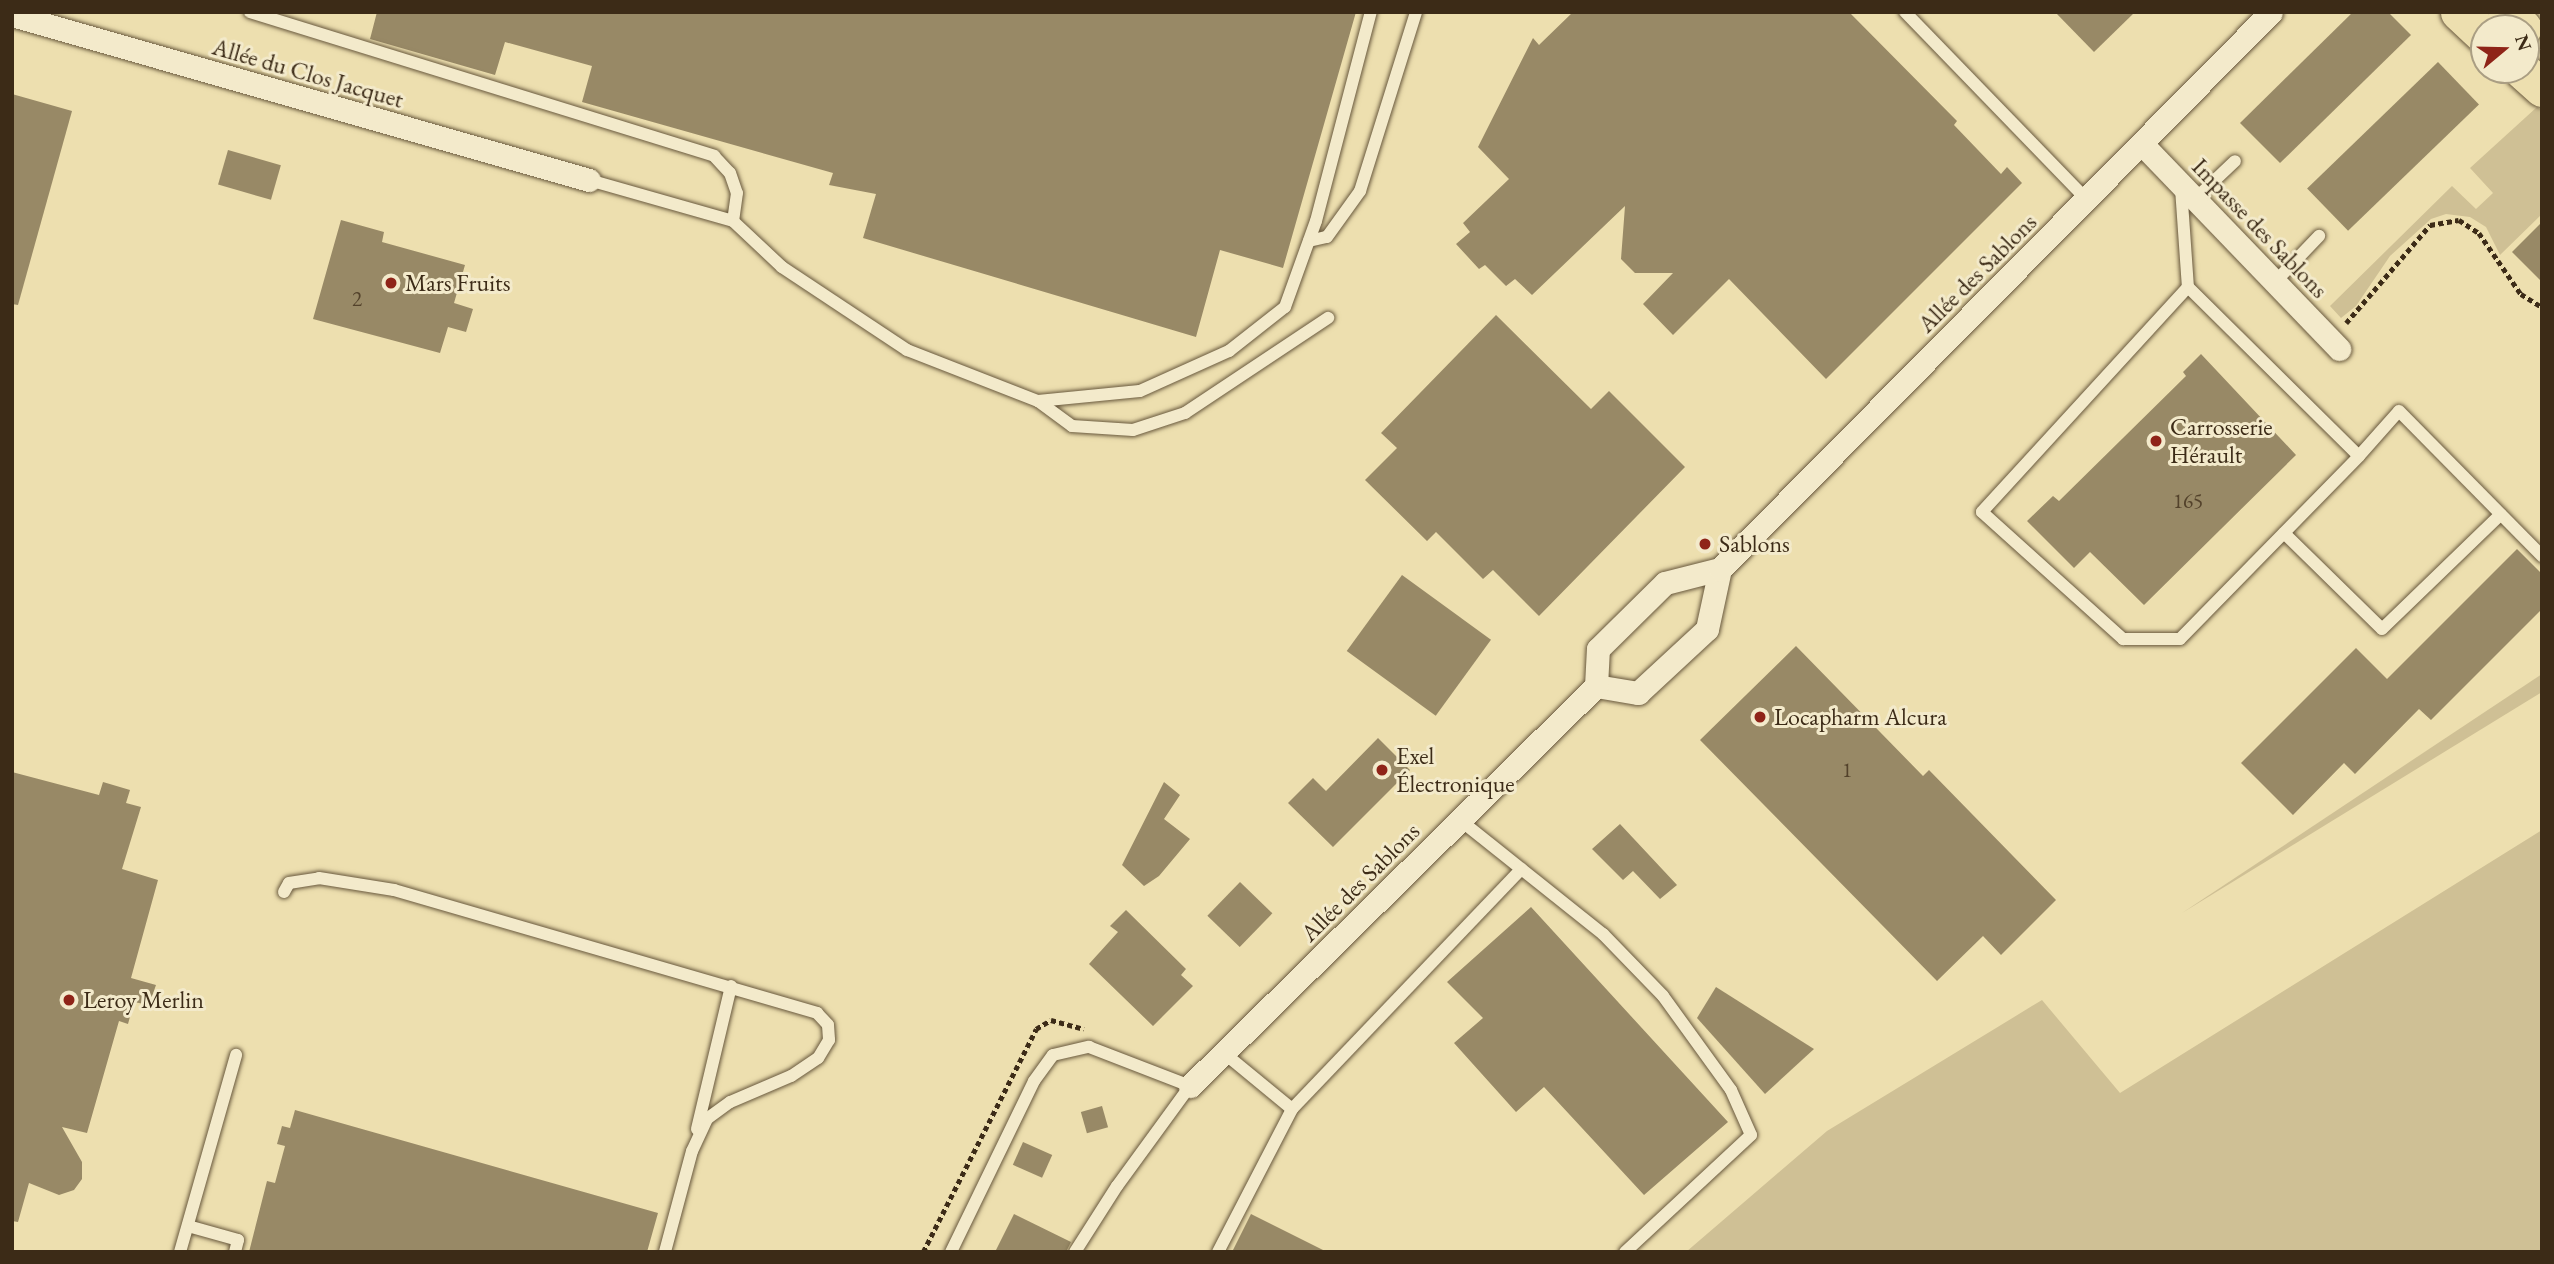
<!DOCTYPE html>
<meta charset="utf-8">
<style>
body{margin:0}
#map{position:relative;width:2554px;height:1264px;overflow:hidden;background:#eddfaf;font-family:"EB Garamond",serif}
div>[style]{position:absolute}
.green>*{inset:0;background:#cfc095}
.building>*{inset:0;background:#988966;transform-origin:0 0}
.path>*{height:4.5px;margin-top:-2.25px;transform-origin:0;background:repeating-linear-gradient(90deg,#3c2b17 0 5px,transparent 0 8.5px)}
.roads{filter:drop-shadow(0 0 2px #68583d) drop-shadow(0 0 2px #68583d)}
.service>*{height:12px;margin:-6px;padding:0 6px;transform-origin:6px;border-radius:6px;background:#f3eacb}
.minor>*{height:23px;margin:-11.5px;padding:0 11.5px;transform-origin:11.5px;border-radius:11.5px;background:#f3eacb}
.primary>*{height:37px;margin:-18.5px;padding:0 18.5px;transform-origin:18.5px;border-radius:18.5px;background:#eddfaf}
.dots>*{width:19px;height:19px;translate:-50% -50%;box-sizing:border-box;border:4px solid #f3eacb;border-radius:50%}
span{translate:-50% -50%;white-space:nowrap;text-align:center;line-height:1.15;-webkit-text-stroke:6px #f3eacb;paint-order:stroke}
.number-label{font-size:21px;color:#53422b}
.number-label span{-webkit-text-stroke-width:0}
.street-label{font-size:24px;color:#3c2b17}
.poi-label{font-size:24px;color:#3c2b17}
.left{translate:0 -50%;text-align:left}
.frame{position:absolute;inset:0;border:14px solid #3c2b17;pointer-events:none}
.north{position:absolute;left:2470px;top:14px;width:70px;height:70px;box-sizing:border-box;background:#f3eacb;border:2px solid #aa9e83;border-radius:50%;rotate:71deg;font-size:19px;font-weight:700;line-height:28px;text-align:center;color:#3c2b17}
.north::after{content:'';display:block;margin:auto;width:24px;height:32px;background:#8f2418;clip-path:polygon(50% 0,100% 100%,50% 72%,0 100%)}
</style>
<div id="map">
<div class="green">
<i style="clip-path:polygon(2537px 107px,2542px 111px,2542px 214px,2500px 255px,2486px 227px,2470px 217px,2446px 214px,2431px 219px,2390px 256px,2356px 306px,2341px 318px,2330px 306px,2452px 186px,2476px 209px,2493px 193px,2470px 168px)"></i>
<i style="clip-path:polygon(2542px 674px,2542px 692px,2182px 913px)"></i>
<i style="clip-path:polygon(2542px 830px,2542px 1252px,1686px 1252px,1827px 1131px,2042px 1000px,2120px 1093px)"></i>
</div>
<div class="building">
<i style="clip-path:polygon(377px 12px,1356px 12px,1283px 268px,1220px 250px,1196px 337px,863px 238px,876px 194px,829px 185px,833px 173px,582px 102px,592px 66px,505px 42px,495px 75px,370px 39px)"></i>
<i style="clip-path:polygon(1573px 12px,1849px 12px,1957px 121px,1954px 125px,2001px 174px,2007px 167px,2022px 183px,1826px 379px,1729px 279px,1673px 335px,1643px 304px,1673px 273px,1635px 273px,1621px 259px,1625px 206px,1532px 295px,1515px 279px,1506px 286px,1485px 265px,1479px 269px,1456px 244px,1470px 232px,1463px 223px,1509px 179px,1478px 147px,1533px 38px,1539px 45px)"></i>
<i style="clip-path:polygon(2055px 12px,2135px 12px,2094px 52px)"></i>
<i style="clip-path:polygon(2353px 12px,2388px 12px,2411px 35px,2280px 163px,2240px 123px)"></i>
<i style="left:2438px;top:62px;width:59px;height:182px;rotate:46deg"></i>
<i style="clip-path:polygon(12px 94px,72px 111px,18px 305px,12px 304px)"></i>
<i style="left:228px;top:150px;width:55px;height:36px;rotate:16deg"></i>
<i style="clip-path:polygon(341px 220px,384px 232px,382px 242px,465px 265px,454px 303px,473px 309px,466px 332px,448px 327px,440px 353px,313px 319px)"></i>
<i style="clip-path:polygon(2542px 222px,2542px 282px,2512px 252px)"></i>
<i style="clip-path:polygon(1496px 315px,1591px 409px,1609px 391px,1685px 467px,1539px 616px,1493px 570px,1483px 579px,1436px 532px,1427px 541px,1365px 480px,1397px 448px,1381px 433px)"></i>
<i style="clip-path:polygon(2201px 354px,2296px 455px,2144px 605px,2090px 552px,2074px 568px,2027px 521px,2053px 496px,2059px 501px,2186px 376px,2183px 372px)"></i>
<i style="clip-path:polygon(2517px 549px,2542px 574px,2542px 609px,2431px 720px,2419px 709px,2355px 774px,2344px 763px,2293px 815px,2241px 763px,2356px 648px,2387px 679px)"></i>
<i style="left:1402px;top:575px;width:110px;height:94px;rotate:36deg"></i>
<i style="clip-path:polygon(1796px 646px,1923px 776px,1929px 770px,2056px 900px,2001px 955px,1983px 936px,1937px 981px,1700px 740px)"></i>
<i style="clip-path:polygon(1378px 738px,1410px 770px,1333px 847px,1288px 803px,1313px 778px,1326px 791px)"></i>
<i style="clip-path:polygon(12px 772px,99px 795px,103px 782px,130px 790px,126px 803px,141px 807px,122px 869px,158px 880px,131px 978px,156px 985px,149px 1005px,134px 1002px,128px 1024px,119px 1021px,87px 1133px,62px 1127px,82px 1162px,82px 1179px,74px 1190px,59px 1195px,29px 1183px,18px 1222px,12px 1221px)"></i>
<i style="clip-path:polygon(1164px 782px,1180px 795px,1164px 819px,1190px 839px,1159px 876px,1144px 886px,1122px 865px)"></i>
<i style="clip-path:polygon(1620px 824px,1677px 885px,1660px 899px,1633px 871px,1623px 880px,1592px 849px)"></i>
<i style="left:1240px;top:882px;width:45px;height:47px;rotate:44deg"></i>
<i style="clip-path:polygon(1531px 907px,1728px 1122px,1644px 1195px,1544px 1087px,1516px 1112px,1454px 1043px,1483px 1018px,1447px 982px)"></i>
<i style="clip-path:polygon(1126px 910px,1186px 969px,1181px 975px,1193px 986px,1153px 1026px,1089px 964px,1118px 932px,1110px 926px)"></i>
<i style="clip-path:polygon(1716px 987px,1814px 1049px,1765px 1094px,1697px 1018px)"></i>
<i style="left:1102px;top:1106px;width:22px;height:22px;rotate:74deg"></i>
<i style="clip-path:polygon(295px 1110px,658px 1213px,647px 1252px,249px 1252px,267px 1181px,275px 1183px,285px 1146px,277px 1144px,282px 1126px,290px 1128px)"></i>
<i style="left:1023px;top:1142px;width:32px;height:25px;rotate:24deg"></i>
<i style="clip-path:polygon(1014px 1214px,1071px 1242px,1066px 1252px,995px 1252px)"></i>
<i style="clip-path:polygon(1251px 1214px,1327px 1252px,1232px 1252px)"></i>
</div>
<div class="path">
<i style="left:2346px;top:323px;width:129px;rotate:-49.4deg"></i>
<i style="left:2430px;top:225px;width:29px;rotate:-10deg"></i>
<i style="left:2459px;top:220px;width:24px;rotate:33deg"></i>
<i style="left:2479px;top:233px;width:74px;rotate:55.5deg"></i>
<i style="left:2521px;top:294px;width:25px;rotate:32deg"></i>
<i style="left:923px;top:1252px;width:250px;rotate:-63.1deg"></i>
<i style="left:1036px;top:1029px;width:17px;rotate:-31deg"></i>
<i style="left:1051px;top:1020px;width:34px;rotate:15deg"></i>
</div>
<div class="roads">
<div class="service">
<i style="left:250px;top:12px;width:486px;rotate:17.2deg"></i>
<i style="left:714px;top:156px;width:23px;rotate:47deg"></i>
<i style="left:730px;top:173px;width:21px;rotate:71deg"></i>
<i style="left:737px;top:193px;width:28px;rotate:98deg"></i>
<i style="left:1905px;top:12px;width:262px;rotate:45.9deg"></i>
<i style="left:589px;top:180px;width:150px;rotate:15.9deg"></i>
<i style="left:733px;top:221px;width:67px;rotate:43.2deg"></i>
<i style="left:782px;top:267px;width:150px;rotate:33.6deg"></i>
<i style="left:907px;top:350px;width:141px;rotate:21.3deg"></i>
<i style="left:1038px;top:401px;width:102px;rotate:-5.6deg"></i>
<i style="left:1140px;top:391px;width:98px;rotate:-24.2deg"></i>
<i style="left:1229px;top:351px;width:71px;rotate:-38.2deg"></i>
<i style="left:1285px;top:307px;width:91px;rotate:-70.2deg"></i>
<i style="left:1316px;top:221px;width:216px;rotate:-75.3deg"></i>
<i style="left:2181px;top:188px;width:99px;rotate:86deg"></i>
<i style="left:2188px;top:287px;width:240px;rotate:44.7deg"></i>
<i style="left:2359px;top:456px;width:60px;rotate:-48.4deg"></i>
<i style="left:2399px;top:411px;width:204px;rotate:45.4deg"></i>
<i style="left:2195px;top:199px;width:55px;rotate:-43.5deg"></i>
<i style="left:1309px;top:241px;width:18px;rotate:-13deg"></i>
<i style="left:1327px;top:237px;width:57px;rotate:-54.3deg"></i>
<i style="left:1360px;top:191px;width:188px;rotate:-72.6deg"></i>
<i style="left:2275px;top:282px;width:64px;rotate:-46.3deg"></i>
<i style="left:2188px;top:287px;width:305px;rotate:132.5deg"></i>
<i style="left:1982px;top:512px;width:190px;rotate:42deg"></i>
<i style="left:2123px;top:639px;width:57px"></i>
<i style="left:2180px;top:639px;width:256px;rotate:-45.6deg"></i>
<i style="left:1038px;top:401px;width:42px;rotate:36.3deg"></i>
<i style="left:1072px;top:426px;width:61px;rotate:3.8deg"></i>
<i style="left:1133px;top:430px;width:55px;rotate:-18.1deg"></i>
<i style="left:1185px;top:413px;width:172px;rotate:-33.6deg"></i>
<i style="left:2284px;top:533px;width:137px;rotate:44.4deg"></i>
<i style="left:2382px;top:629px;width:165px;rotate:-44deg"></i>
<i style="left:1460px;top:820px;width:183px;rotate:38.6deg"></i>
<i style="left:1603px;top:934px;width:86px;rotate:45.9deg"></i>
<i style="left:1663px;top:996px;width:116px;rotate:54.1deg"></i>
<i style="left:1731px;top:1090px;width:49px;rotate:66deg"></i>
<i style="left:1751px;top:1135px;width:172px;rotate:137.1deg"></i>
<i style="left:284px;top:892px;width:10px;rotate:-61deg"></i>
<i style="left:289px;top:883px;width:30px;rotate:-9deg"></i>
<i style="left:319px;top:878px;width:76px;rotate:9.1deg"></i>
<i style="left:394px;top:890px;width:441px;rotate:16.2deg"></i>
<i style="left:817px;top:1013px;width:16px;rotate:47deg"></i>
<i style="left:828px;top:1025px;width:15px;rotate:86deg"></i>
<i style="left:829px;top:1040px;width:21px;rotate:121deg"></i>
<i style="left:818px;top:1058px;width:32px;rotate:146deg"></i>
<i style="left:791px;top:1076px;width:66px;rotate:156.9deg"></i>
<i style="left:730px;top:1102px;width:29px;rotate:144deg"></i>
<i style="left:707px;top:1119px;width:35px;rotate:115deg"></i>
<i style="left:692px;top:1151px;width:105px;rotate:105deg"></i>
<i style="left:1292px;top:1109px;width:332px;rotate:-46.3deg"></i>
<i style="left:697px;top:1129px;width:147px;rotate:-76.6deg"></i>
<i style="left:188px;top:1226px;width:52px;rotate:15.6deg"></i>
<i style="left:238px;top:1240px;width:12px;rotate:104deg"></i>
<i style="left:180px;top:1252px;width:205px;rotate:-74.1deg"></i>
<i style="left:951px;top:1252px;width:190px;rotate:-64.1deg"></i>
<i style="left:1034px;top:1081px;width:32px;rotate:-54deg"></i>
<i style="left:1053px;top:1055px;width:37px;rotate:-13deg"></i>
<i style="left:1089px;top:1047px;width:108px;rotate:21.1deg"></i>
<i style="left:1190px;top:1086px;width:124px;rotate:126.1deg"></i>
<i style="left:1117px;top:1186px;width:78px;rotate:122.5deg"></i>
<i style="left:1218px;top:1252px;width:161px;rotate:-62.6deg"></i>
<i style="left:1292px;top:1109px;width:88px;rotate:-140.5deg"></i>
</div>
<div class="minor">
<i style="left:12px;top:15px;width:600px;rotate:15.96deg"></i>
<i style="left:2143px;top:145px;width:283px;rotate:46.1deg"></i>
<i style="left:1596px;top:686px;width:43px;rotate:9.5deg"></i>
<i style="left:1638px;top:693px;width:94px;rotate:-42.8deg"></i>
<i style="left:1707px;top:629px;width:61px;rotate:-77.8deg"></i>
<i style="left:1190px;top:1086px;width:570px;rotate:-44.57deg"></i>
<i style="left:1596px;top:686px;width:37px;rotate:-87deg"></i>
<i style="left:1598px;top:649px;width:94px;rotate:-44.6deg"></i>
<i style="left:1665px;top:583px;width:57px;rotate:-14.3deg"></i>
<i style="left:1720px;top:569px;width:783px;rotate:-45.31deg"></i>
</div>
<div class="primary">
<i style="left:2459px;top:12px;width:34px;rotate:43deg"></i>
<i style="left:2506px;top:12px;width:23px;rotate:43deg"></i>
<i style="left:2522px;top:70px;width:27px;rotate:42deg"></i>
</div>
</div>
<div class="dots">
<i style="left:391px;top:283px;background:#8f2418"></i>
<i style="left:2156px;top:441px;background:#8f2418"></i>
<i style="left:1705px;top:544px;background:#8f2418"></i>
<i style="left:1760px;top:717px;background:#8f2418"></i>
<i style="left:1382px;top:770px;background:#8f2418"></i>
<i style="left:69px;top:1000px;background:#8f2418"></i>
</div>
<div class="number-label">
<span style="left:357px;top:299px">2</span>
<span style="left:2188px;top:501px">165</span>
<span style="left:1847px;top:770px">1</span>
</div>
<div class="street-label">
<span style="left:308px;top:73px;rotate:16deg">Allée du Clos Jacquet</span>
<span style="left:2260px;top:228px;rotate:46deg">Impasse des Sablons</span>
<span style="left:1977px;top:273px;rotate:-45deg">Allée des Sablons</span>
<span style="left:1360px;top:882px;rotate:-45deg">Allée des Sablons</span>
</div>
<div class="poi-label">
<span class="left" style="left:405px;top:283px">Mars Fruits</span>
<span class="left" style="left:2170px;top:441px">Carrosserie<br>Hérault</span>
<span class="left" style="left:1719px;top:544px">Sablons</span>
<span class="left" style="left:1774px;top:717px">Locapharm Alcura</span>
<span class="left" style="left:1396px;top:770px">Exel<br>Électronique</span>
<span class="left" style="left:83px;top:1000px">Leroy Merlin</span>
</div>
<div class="frame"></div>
<div class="north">N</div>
</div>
